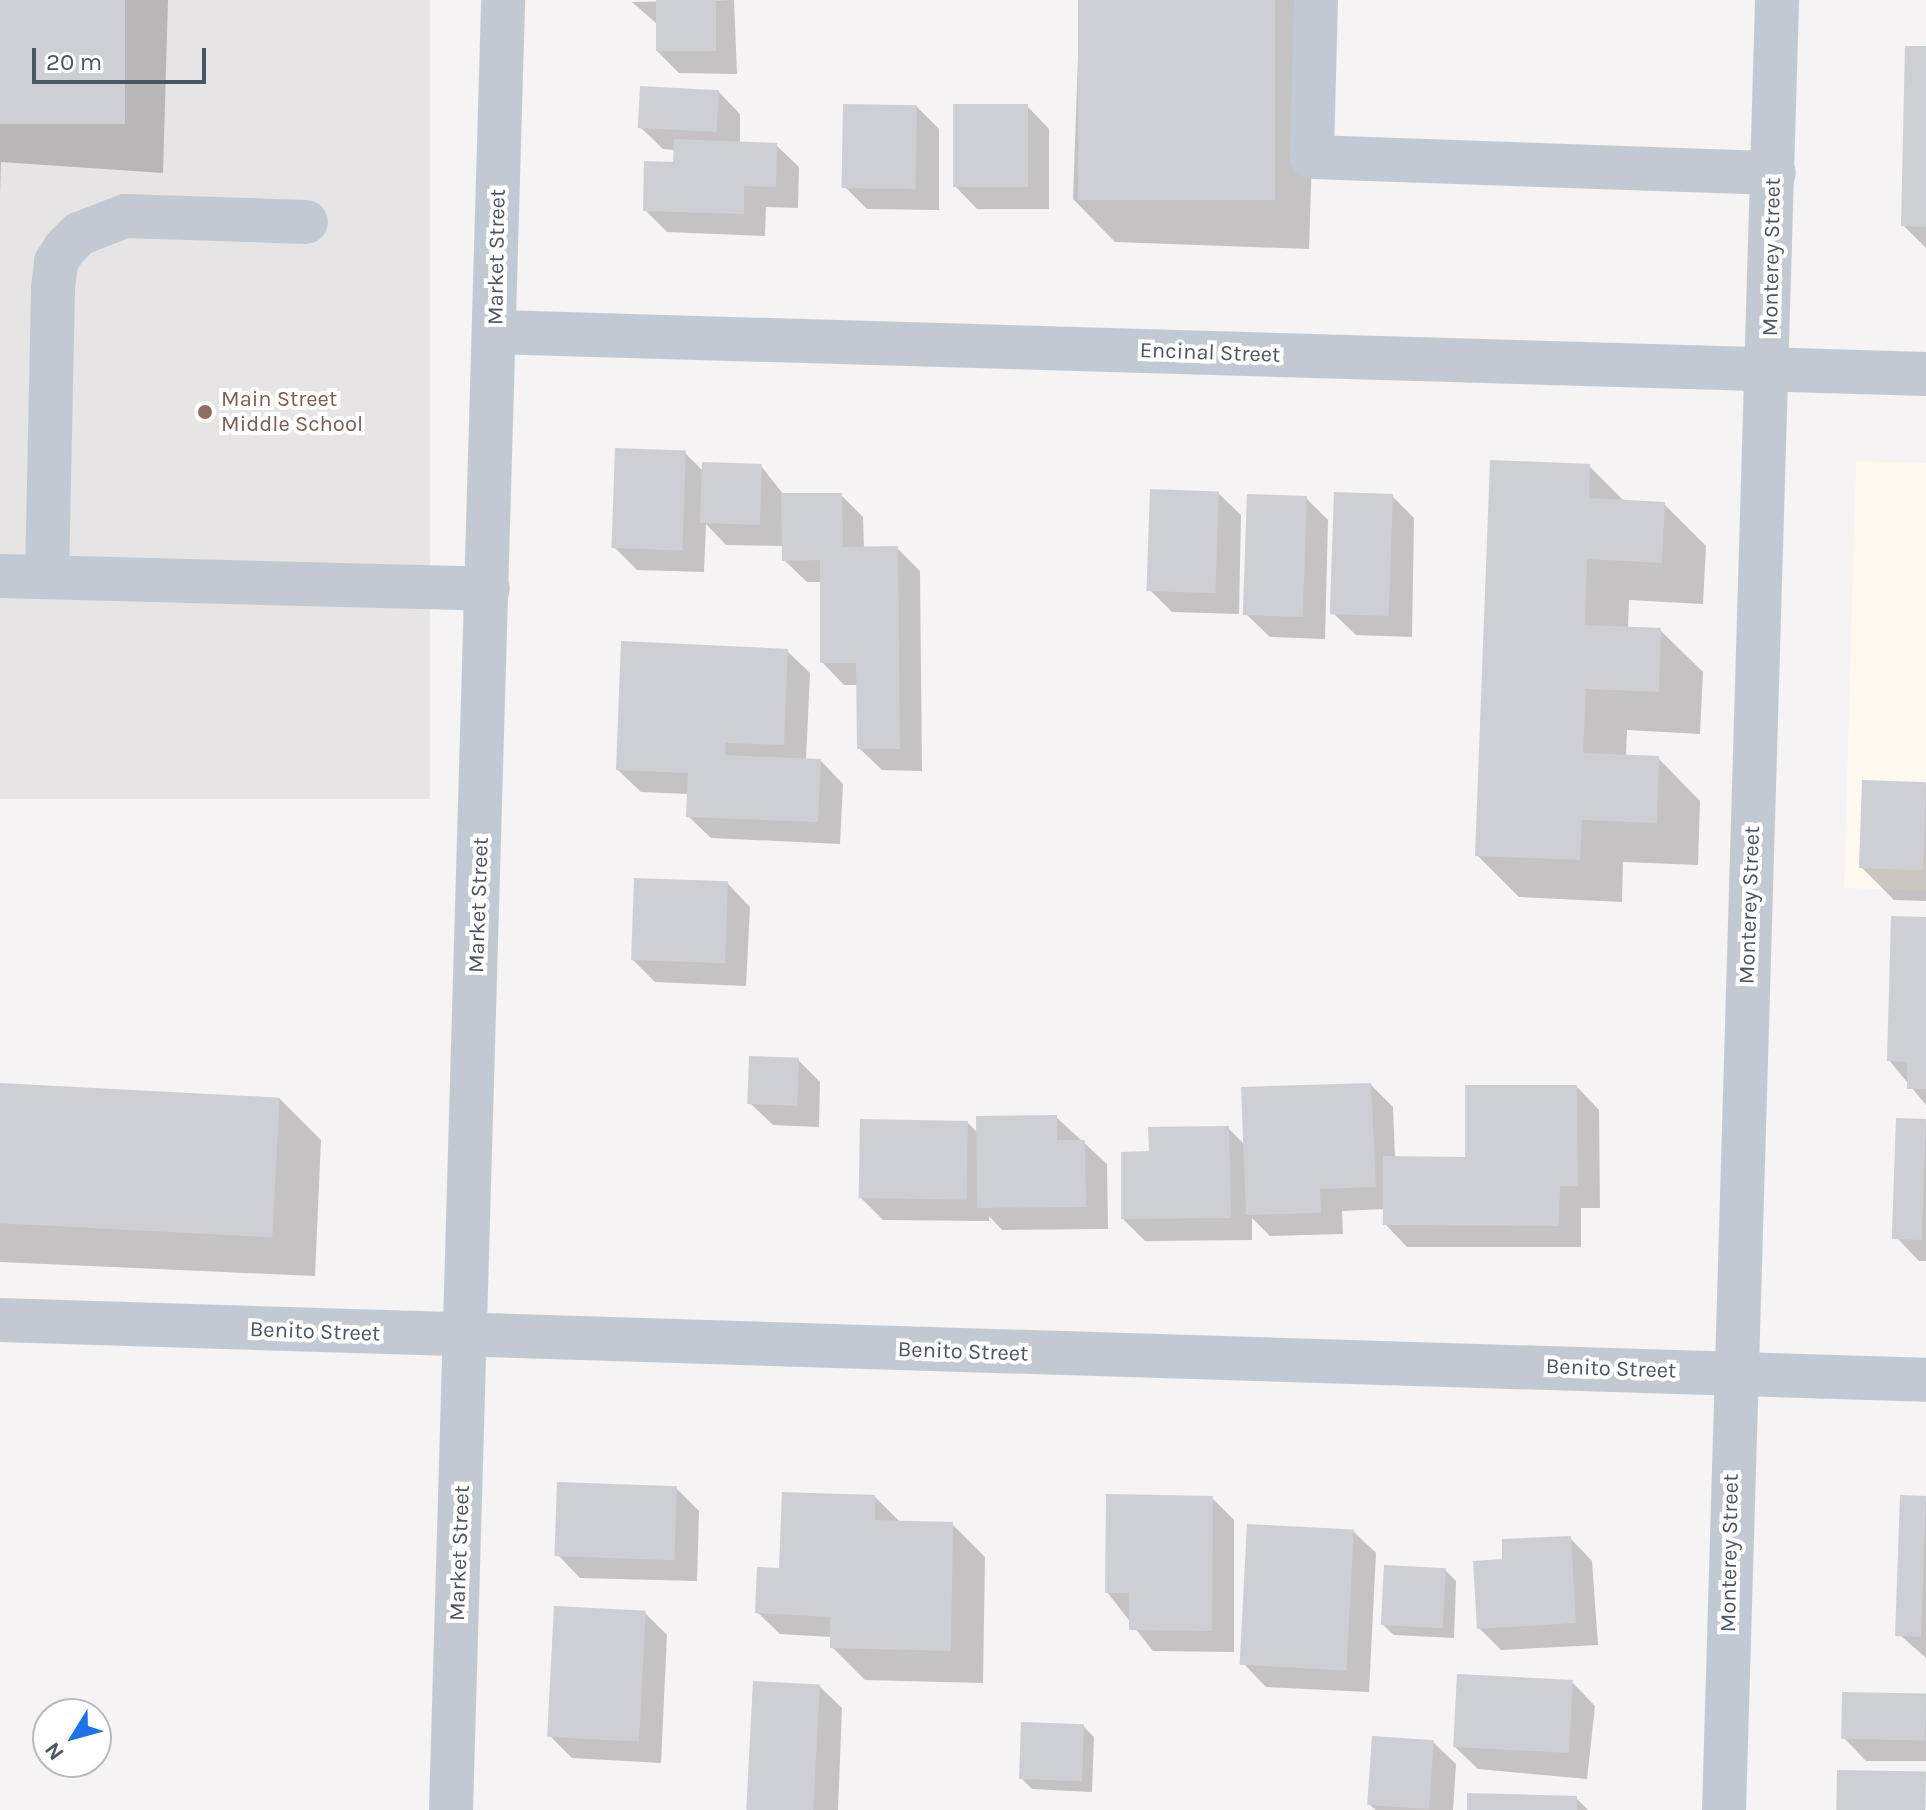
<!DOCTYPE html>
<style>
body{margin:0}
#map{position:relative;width:1926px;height:1810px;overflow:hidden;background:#f5f3f3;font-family:Karla,sans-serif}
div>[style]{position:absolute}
.commercial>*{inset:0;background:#fdf9ef}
.education>*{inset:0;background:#e6e4e5;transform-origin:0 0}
.shadow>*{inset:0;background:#0003}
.building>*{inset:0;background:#cdcfd5;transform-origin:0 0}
.minor>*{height:44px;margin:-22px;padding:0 22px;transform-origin:22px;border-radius:22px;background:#c1cad2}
.dots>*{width:22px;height:22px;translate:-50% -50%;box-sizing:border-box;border:4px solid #fff;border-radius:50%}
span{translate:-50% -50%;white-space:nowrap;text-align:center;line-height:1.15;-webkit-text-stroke:8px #fff;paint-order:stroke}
.street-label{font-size:22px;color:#4a5661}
.education-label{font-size:22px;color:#785e54}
.left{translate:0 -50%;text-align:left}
.north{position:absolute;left:32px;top:1698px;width:80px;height:80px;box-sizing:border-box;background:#fff;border:2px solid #b7bbc0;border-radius:50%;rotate:233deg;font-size:22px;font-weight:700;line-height:32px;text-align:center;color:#4a5661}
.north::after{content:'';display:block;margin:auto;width:28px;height:36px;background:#1a73e8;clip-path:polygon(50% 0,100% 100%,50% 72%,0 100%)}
.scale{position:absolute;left:32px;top:48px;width:174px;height:36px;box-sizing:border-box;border:4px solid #4a5661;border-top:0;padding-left:10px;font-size:24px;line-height:28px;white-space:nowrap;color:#4a5661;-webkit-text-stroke:6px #fff;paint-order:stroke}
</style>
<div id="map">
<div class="commercial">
<i style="clip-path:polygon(1856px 461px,1926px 463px,1926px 891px,1844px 888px)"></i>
</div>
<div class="education">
<i style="left:0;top:0;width:430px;height:799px"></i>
</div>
<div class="shadow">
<i style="clip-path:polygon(0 0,168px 0,163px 173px,1px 162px,0 195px)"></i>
<i style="clip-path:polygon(734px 0,737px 74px,679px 73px,657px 51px,657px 24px,632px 2px)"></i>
<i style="clip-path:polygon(1080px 0,1317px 0,1309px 249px,1115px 242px,1073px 199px)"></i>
<i style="clip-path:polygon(1926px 48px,1926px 248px,1903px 225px)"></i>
<i style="clip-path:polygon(718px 91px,740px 114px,740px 144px,776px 145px,799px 167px,798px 208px,766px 207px,765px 236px,667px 232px,645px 210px,675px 164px,675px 150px,663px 149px,640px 127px)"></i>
<i style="clip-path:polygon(1027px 106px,1049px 129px,1049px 209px,977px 209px,955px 186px)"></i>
<i style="clip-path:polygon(917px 107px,939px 129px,939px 210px,867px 209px,845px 187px)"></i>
<i style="clip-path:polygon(685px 453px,704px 472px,761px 466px,784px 495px,841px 495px,863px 517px,864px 549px,897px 548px,920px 571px,922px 771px,882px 770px,859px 748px,858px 685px,844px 685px,822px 662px,822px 582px,807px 582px,784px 560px,784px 546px,726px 545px,706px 524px,704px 572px,637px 570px,615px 548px)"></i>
<i style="clip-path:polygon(1589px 466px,1625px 502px,1664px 504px,1706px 546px,1703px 604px,1629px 600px,1628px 628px,1660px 630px,1703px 672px,1700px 734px,1627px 730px,1626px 757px,1658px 758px,1700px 801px,1698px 865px,1623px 862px,1622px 902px,1519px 897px,1477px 855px)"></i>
<i style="clip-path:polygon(1218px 493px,1241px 515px,1239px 614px,1172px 612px,1150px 590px)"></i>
<i style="clip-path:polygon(1392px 496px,1414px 518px,1412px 637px,1356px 635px,1333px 613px)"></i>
<i style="clip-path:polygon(1306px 498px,1328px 520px,1325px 639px,1270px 637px,1247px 615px)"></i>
<i style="clip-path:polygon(787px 651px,810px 673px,806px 760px,821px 761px,843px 784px,840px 844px,711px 838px,688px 816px,689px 794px,641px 792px,618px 770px)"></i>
<i style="clip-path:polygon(1926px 784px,1926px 901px,1894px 900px,1861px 867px)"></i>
<i style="clip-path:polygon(728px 884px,750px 907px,746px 986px,655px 982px,632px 959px)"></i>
<i style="clip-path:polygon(1926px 919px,1926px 1105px,1889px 1060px)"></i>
<i style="clip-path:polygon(798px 1060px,820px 1082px,819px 1127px,773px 1125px,750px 1103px)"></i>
<i style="clip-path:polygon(0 1085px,279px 1098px,321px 1140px,315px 1276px,0 1262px)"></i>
<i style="clip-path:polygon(1371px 1085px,1393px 1107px,1395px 1158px,1467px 1159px,1577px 1087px,1599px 1110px,1600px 1208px,1581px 1208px,1581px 1247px,1407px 1247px,1385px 1224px,1385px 1209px,1342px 1211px,1343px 1234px,1270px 1236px,1252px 1218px,1252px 1240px,1145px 1241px,1123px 1219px,1151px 1153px,1228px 1128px,1245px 1145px)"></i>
<i style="clip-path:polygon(1056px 1117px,1107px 1164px,1108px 1229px,1002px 1230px,989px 1216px,989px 1221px,883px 1220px,861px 1198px,967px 1122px,978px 1133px)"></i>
<i style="clip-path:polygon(1926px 1121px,1926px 1261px,1919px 1261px,1897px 1238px)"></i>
<i style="clip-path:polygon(676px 1488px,699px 1511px,697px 1581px,580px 1578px,558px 1555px)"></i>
<i style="clip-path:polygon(875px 1497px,900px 1522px,952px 1524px,985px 1557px,983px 1683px,865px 1680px,832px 1647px,832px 1637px,780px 1634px,757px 1612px,780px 1570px)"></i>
<i style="clip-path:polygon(1212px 1498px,1234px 1520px,1234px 1652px,1153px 1651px,1107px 1592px)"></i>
<i style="clip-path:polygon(1926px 1498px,1926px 1658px,1900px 1635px)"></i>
<i style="clip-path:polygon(1353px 1531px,1376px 1553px,1369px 1692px,1266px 1687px,1244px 1664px)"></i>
<i style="clip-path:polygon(1570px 1538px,1592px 1561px,1598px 1645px,1501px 1650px,1479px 1628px,1504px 1561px)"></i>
<i style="clip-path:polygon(1445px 1570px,1456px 1581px,1454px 1638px,1394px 1635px,1383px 1625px)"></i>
<i style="clip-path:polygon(645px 1613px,667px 1635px,661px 1763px,572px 1758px,550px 1736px)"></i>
<i style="clip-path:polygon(1573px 1683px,1595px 1706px,1587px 1779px,1478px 1769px,1455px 1747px)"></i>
<i style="clip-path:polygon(819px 1686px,842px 1708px,838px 1810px,751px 1810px)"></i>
<i style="clip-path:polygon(1926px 1695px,1926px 1761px,1866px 1761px,1844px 1738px)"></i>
<i style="clip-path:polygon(1083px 1726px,1094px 1737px,1092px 1792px,1032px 1789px,1021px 1778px)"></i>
<i style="clip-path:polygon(1433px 1742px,1456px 1764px,1453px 1810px,1376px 1810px,1370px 1805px)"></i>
<i style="clip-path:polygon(1576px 1798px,1588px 1810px,1469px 1810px)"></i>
</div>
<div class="building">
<i style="left:0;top:0;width:125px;height:124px"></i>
<i style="left:656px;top:0;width:60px;height:51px"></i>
<i style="left:1078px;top:0;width:197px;height:200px"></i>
<i style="clip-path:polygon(1905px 46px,1926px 46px,1926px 227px,1901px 226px)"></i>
<i style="left:640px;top:86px;width:79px;height:42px;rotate:3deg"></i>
<i style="left:843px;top:104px;width:74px;height:84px;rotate:1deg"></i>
<i style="left:953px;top:104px;width:75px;height:83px"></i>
<i style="clip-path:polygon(674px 139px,777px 143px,776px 187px,744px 186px,744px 214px,643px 211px,644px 161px,673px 162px)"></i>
<i style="left:615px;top:448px;width:71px;height:100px;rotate:2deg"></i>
<i style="clip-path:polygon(1490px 460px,1590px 464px,1589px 498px,1665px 502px,1662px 563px,1587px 559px,1585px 625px,1661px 628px,1659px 692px,1586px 689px,1583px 753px,1659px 756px,1657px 823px,1582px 820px,1580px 860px,1475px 856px)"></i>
<i style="left:702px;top:462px;width:60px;height:61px;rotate:2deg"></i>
<i style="left:1150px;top:489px;width:69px;height:102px;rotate:2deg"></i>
<i style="left:1334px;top:492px;width:59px;height:122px;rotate:2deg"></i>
<i style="clip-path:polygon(781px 493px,842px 493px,843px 547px,898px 546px,900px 749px,857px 749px,856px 663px,820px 663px,820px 560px,782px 561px)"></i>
<i style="left:1247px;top:494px;width:60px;height:121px;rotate:2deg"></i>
<i style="clip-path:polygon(621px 641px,788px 649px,784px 745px,726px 743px,725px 755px,821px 759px,818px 822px,686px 817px,688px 773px,616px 770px)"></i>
<i style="left:1862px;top:780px;width:64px;height:88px;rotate:2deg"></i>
<i style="left:634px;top:878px;width:94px;height:82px;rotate:2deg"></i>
<i style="clip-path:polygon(1891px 916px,1926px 917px,1926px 1089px,1907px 1089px,1907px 1062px,1887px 1061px)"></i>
<i style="left:749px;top:1056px;width:50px;height:48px;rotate:2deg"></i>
<i style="left:0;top:1083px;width:280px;height:140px;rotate:3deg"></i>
<i style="clip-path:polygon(1371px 1083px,1376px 1187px,1320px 1189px,1321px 1213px,1246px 1215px,1241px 1087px)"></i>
<i style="clip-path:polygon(1465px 1085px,1577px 1085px,1578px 1186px,1560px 1186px,1559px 1226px,1383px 1225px,1383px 1156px,1465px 1157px)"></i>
<i style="clip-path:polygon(1057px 1115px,1057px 1140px,1085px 1140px,1086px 1207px,977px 1208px,976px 1116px)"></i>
<i style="left:1896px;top:1118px;width:30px;height:121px;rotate:2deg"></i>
<i style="left:860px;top:1119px;width:108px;height:79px;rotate:1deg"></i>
<i style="clip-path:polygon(1229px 1126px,1231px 1218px,1121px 1219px,1121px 1152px,1149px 1151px,1148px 1127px)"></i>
<i style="left:557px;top:1482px;width:120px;height:74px;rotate:2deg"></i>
<i style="clip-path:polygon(782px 1492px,875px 1495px,875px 1520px,953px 1522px,951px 1651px,830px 1648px,830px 1617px,755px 1613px,757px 1567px,779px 1568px)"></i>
<i style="clip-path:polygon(1106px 1494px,1213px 1496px,1212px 1631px,1129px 1630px,1129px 1593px,1105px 1593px)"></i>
<i style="left:1900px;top:1495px;width:26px;height:141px;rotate:2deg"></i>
<i style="left:1247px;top:1524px;width:107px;height:141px;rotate:3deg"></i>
<i style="clip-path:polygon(1571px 1536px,1576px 1623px,1477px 1629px,1473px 1561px,1502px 1559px,1502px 1539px)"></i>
<i style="left:1384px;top:1565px;width:62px;height:60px;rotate:3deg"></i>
<i style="left:554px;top:1606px;width:92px;height:131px;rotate:3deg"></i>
<i style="left:1457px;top:1674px;width:116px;height:73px;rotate:3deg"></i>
<i style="left:753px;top:1681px;width:67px;height:129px;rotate:3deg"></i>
<i style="left:1842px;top:1692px;width:84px;height:47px;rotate:1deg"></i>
<i style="left:1021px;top:1722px;width:63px;height:57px;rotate:2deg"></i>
<i style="left:1372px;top:1736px;width:62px;height:69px;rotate:4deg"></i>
<i style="left:1837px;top:1770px;width:89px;height:40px;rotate:1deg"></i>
<i style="clip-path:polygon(1467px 1793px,1577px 1796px,1577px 1810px,1467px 1810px)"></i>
</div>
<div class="minor">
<i style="left:1316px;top:0;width:157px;rotate:91.5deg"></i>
<i style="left:1312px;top:157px;width:462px;rotate:2deg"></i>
<i style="left:495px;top:332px;width:1432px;rotate:1.68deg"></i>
<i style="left:0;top:576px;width:488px;rotate:1.5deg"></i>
<i style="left:47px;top:577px;width:289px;rotate:-88.8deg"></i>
<i style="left:53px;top:288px;width:26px;rotate:-83deg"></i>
<i style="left:56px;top:262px;width:17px;rotate:-57deg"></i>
<i style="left:65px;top:248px;width:20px;rotate:-45deg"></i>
<i style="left:79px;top:234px;width:49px;rotate:-21.4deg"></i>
<i style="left:125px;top:216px;width:181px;rotate:1.9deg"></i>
<i style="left:0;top:1320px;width:1927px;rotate:1.78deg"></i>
<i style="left:451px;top:1810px;width:1811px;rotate:-88.35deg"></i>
<i style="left:1724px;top:1810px;width:1811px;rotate:-88.32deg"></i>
</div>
<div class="dots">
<i style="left:205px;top:412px;background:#8d6e63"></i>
</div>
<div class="street-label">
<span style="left:497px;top:257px;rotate:-89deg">Market Street</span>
<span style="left:1772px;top:257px;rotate:-89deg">Monterey Street</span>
<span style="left:1210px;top:353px;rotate:2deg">Encinal Street</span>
<span style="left:479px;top:905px;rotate:-88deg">Market Street</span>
<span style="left:1750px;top:905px;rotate:-88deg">Monterey Street</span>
<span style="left:315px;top:1332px;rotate:2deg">Benito Street</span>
<span style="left:963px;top:1352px;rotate:2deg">Benito Street</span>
<span style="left:1611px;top:1369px;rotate:2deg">Benito Street</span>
<span style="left:460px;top:1553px;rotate:-88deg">Market Street</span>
<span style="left:1730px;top:1553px;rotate:-89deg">Monterey Street</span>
</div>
<div class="education-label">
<span class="left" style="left:221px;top:412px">Main Street<br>Middle School</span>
</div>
<div class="north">N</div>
<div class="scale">20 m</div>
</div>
